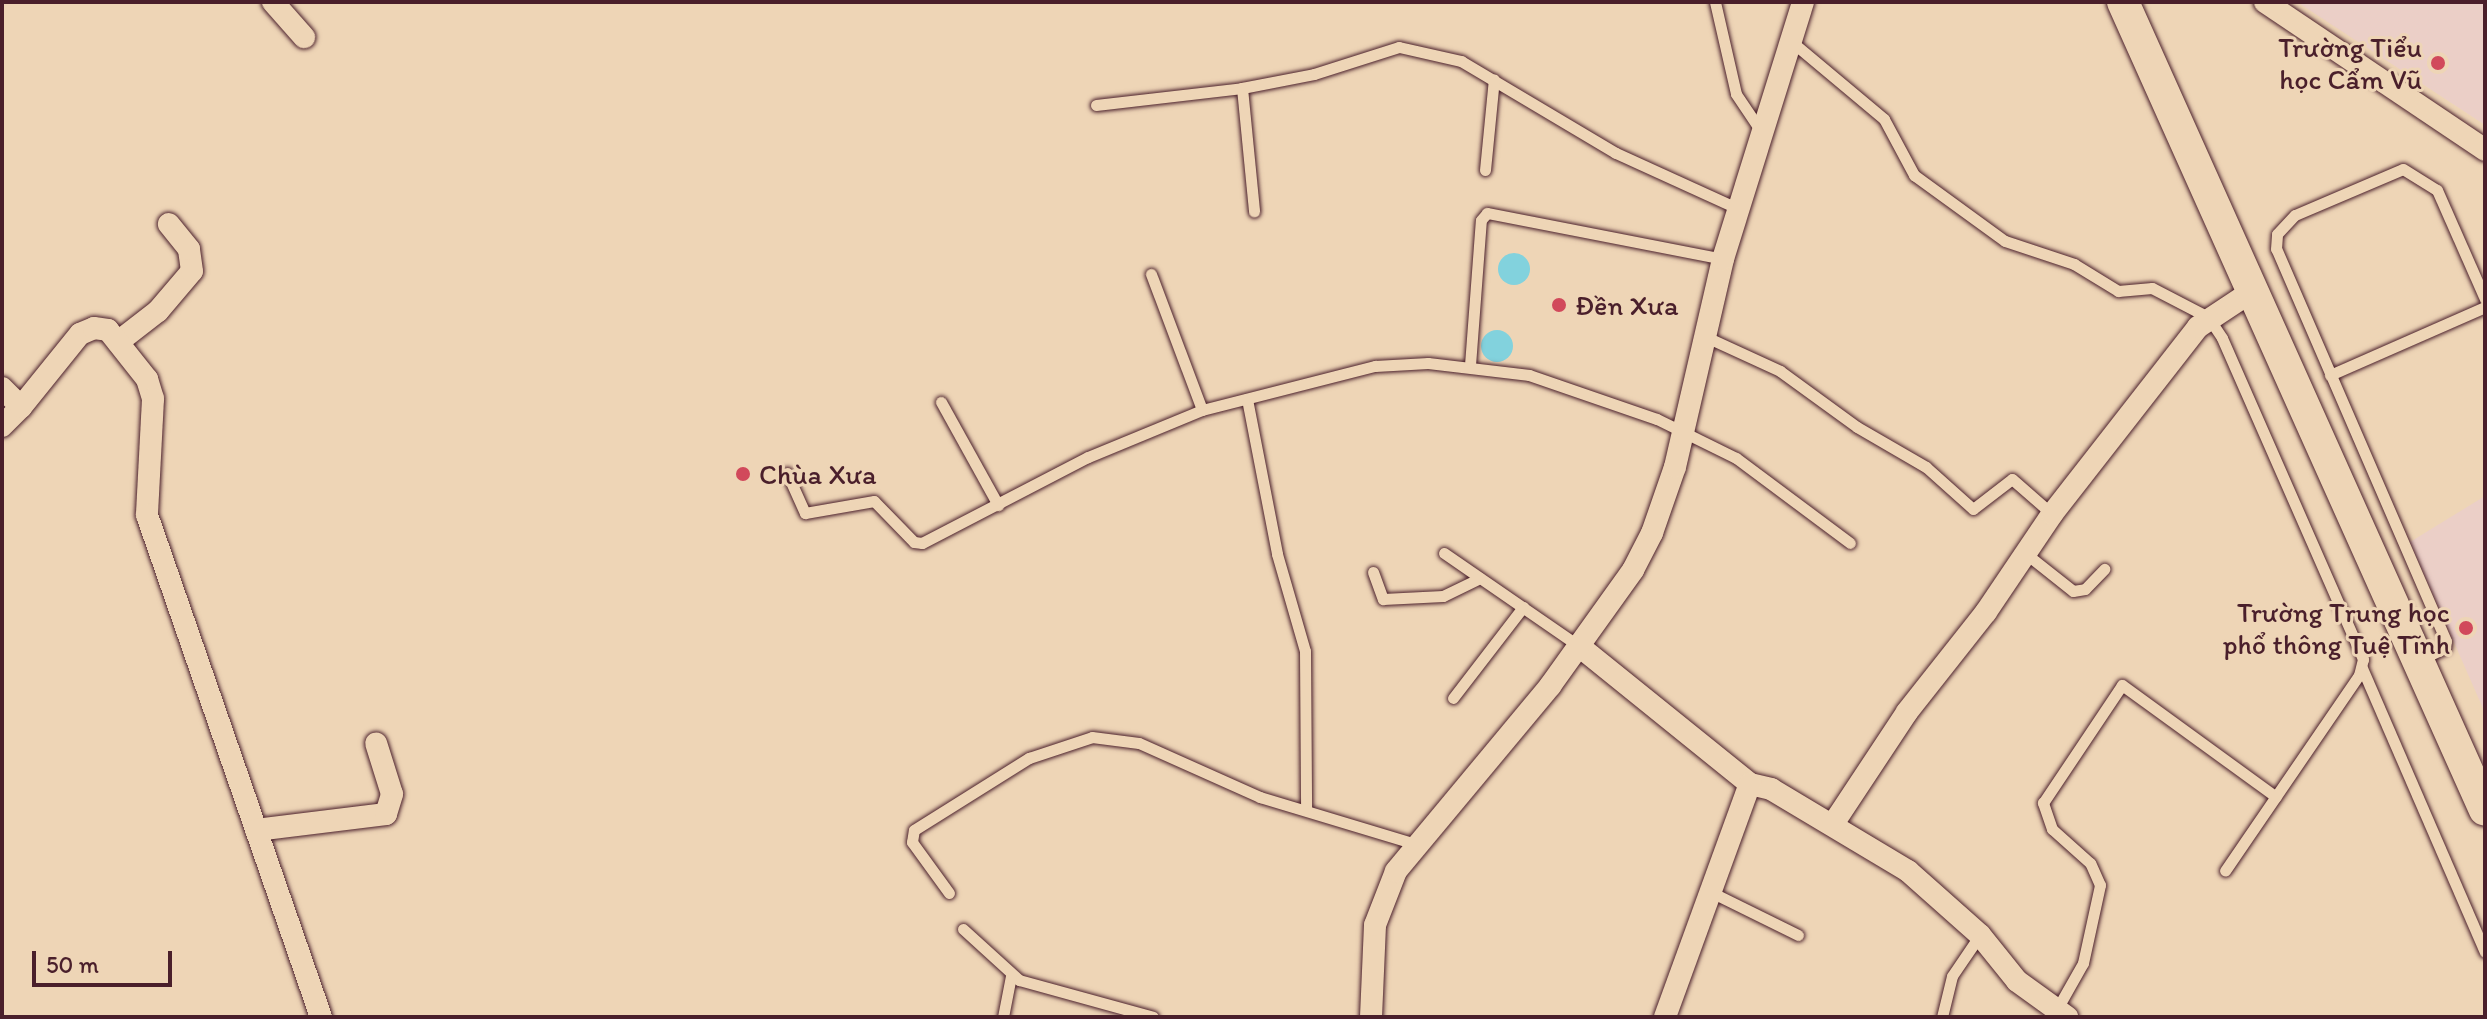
<!DOCTYPE html>
<meta charset="utf-8">
<style>
body{margin:0}
#map{position:relative;width:2487px;height:1019px;overflow:hidden;background:#eed5b6;font-family:Itim,sans-serif}
div>[style]{position:absolute}
.built>*{inset:0;background:#ebcfc7}
.water>*{inset:0;background:#82d2dd}
.round{border-radius:50%}
.roads{filter:drop-shadow(0 0 2px #4a1f2b) drop-shadow(0 0 2px #4a1f2b)}
.lane>*{height:11px;margin:-5.5px;padding:0 5.5px;transform-origin:5.5px;border-radius:5.5px;background:#eed5b6}
.street>*{height:22px;margin:-11px;padding:0 11px;transform-origin:11px;border-radius:11px;background:#eed5b6}
.secondary>*{height:32px;margin:-16px;padding:0 16px;transform-origin:16px;border-radius:16px;background:#eed5b6}
.dots>*{width:22px;height:22px;translate:-50% -50%;box-sizing:border-box;border:4px solid #eed5b6;border-radius:50%}
span{translate:-50% -50%;white-space:nowrap;text-align:center;line-height:1.15;-webkit-text-stroke:6px #eed5b6;paint-order:stroke}
.poi-label{font-size:28px;color:#4a1f2b}
.right{translate:-100% -50%;text-align:right}
.left{translate:0 -50%;text-align:left}
.frame{position:absolute;inset:0;border:4px solid #4a1f2b;pointer-events:none}
.scale{position:absolute;left:32px;top:951px;width:140px;height:36px;box-sizing:border-box;border:4px solid #4a1f2b;border-top:0;padding-left:10px;font-size:24px;line-height:28px;white-space:nowrap;color:#4a1f2b;-webkit-text-stroke:6px #eed5b6;paint-order:stroke}
</style>
<div id="map">
<div class="built">
<i style="clip-path:polygon(2297px 2px,2485px 2px,2485px 125px)"></i>
<i style="clip-path:polygon(2485px 496px,2485px 713px,2410px 542px)"></i>
</div>
<div class="water">
<i class="round" style="left:1498px;top:253px;width:32px;height:32px"></i>
<i class="round" style="left:1481px;top:330px;width:32px;height:32px"></i>
</div>
<div class="roads">
<div class="lane">
<i style="left:1715px;top:2px;width:94px;rotate:77.1deg"></i>
<i style="left:1736px;top:94px;width:45px;rotate:56deg"></i>
<i style="left:1792px;top:42px;width:120px;rotate:39.9deg"></i>
<i style="left:1884px;top:119px;width:64px;rotate:61.8deg"></i>
<i style="left:1914px;top:175px;width:112px;rotate:36deg"></i>
<i style="left:2005px;top:241px;width:73px;rotate:18.4deg"></i>
<i style="left:2074px;top:264px;width:52px;rotate:31.5deg"></i>
<i style="left:2118px;top:291px;width:34px;rotate:-5deg"></i>
<i style="left:2152px;top:288px;width:63px;rotate:27.4deg"></i>
<i style="left:2208px;top:317px;width:25px;rotate:56deg"></i>
<i style="left:2222px;top:338px;width:351px;rotate:66.3deg"></i>
<i style="left:2363px;top:659px;width:16px;rotate:104deg"></i>
<i style="left:2359px;top:675px;width:237px;rotate:124.4deg"></i>
<i style="left:1242px;top:88px;width:124px;rotate:84.4deg"></i>
<i style="left:1096px;top:105px;width:147px;rotate:-6.6deg"></i>
<i style="left:1242px;top:88px;width:73px;rotate:-11deg"></i>
<i style="left:1314px;top:74px;width:89px;rotate:-17.6deg"></i>
<i style="left:1399px;top:47px;width:64px;rotate:12.7deg"></i>
<i style="left:1461px;top:61px;width:180px;rotate:30.7deg"></i>
<i style="left:1616px;top:153px;width:135px;rotate:24.5deg"></i>
<i style="left:1485px;top:170px;width:91px;rotate:-84.4deg"></i>
<i style="left:1151px;top:274px;width:145px;rotate:69.4deg"></i>
<i style="left:1704px;top:336px;width:84px;rotate:24.7deg"></i>
<i style="left:1780px;top:371px;width:95px;rotate:36deg"></i>
<i style="left:1857px;top:427px;width:80px;rotate:30.1deg"></i>
<i style="left:1926px;top:467px;width:63px;rotate:41.8deg"></i>
<i style="left:1973px;top:509px;width:49px;rotate:-37.6deg"></i>
<i style="left:2012px;top:479px;width:53px;rotate:41.2deg"></i>
<i style="left:1470px;top:365px;width:145px;rotate:-85.7deg"></i>
<i style="left:1481px;top:220px;width:9px;rotate:-49deg"></i>
<i style="left:1487px;top:213px;width:240px;rotate:11deg"></i>
<i style="left:2330px;top:375px;width:169px;rotate:-23.7deg"></i>
<i style="left:1247px;top:399px;width:158px;rotate:79deg"></i>
<i style="left:1277px;top:554px;width:101px;rotate:73.9deg"></i>
<i style="left:1305px;top:651px;width:159px;rotate:89.6deg"></i>
<i style="left:941px;top:402px;width:118px;rotate:61deg"></i>
<i style="left:787px;top:473px;width:44px;rotate:65.8deg"></i>
<i style="left:805px;top:513px;width:70px;rotate:-9.9deg"></i>
<i style="left:874px;top:501px;width:57px;rotate:45.7deg"></i>
<i style="left:914px;top:542px;width:8px;rotate:7deg"></i>
<i style="left:922px;top:543px;width:187px;rotate:-27.4deg"></i>
<i style="left:1088px;top:457px;width:123px;rotate:-22.4deg"></i>
<i style="left:1202px;top:410px;width:179px;rotate:-14.3deg"></i>
<i style="left:1375px;top:366px;width:53px;rotate:-3.2deg"></i>
<i style="left:1428px;top:363px;width:102px;rotate:6.8deg"></i>
<i style="left:1529px;top:375px;width:135px;rotate:19deg"></i>
<i style="left:1657px;top:419px;width:88px;rotate:26.3deg"></i>
<i style="left:1736px;top:458px;width:142px;rotate:36.7deg"></i>
<i style="left:1444px;top:553px;width:164px;rotate:34.6deg"></i>
<i style="left:2025px;top:553px;width:61px;rotate:38.4deg"></i>
<i style="left:2073px;top:591px;width:12px;rotate:-9deg"></i>
<i style="left:2085px;top:589px;width:28px;rotate:-46deg"></i>
<i style="left:1373px;top:572px;width:29px;rotate:70deg"></i>
<i style="left:1383px;top:599px;width:60px;rotate:-2.9deg"></i>
<i style="left:1443px;top:596px;width:41px;rotate:-25.9deg"></i>
<i style="left:2419px;top:660px;width:29px;rotate:-25deg"></i>
<i style="left:2445px;top:648px;width:7px;rotate:-82deg"></i>
<i style="left:2446px;top:641px;width:427px;rotate:-113.4deg"></i>
<i style="left:2276px;top:249px;width:15px;rotate:-86deg"></i>
<i style="left:2277px;top:234px;width:26px;rotate:-47deg"></i>
<i style="left:2295px;top:215px;width:117px;rotate:-23.1deg"></i>
<i style="left:2403px;top:169px;width:40px;rotate:32deg"></i>
<i style="left:2437px;top:190px;width:119px;rotate:66.2deg"></i>
<i style="left:2362px;top:668px;width:309px;rotate:66.6deg"></i>
<i style="left:1453px;top:698px;width:115px;rotate:-52.4deg"></i>
<i style="left:1711px;top:892px;width:97px;rotate:26.3deg"></i>
<i style="left:949px;top:893px;width:63px;rotate:-126deg"></i>
<i style="left:912px;top:842px;width:12px;rotate:-81deg"></i>
<i style="left:914px;top:830px;width:136px;rotate:-32.1deg"></i>
<i style="left:1029px;top:758px;width:66px;rotate:-18.4deg"></i>
<i style="left:1092px;top:737px;width:47px;rotate:7.3deg"></i>
<i style="left:1139px;top:743px;width:133px;rotate:24.1deg"></i>
<i style="left:1260px;top:797px;width:163px;rotate:16.8deg"></i>
<i style="left:963px;top:929px;width:76px;rotate:42.3deg"></i>
<i style="left:1019px;top:980px;width:139px;rotate:15.4deg"></i>
<i style="left:2057px;top:1009px;width:53px;rotate:-60.5deg"></i>
<i style="left:2083px;top:963px;width:80px;rotate:-77.7deg"></i>
<i style="left:2100px;top:885px;width:24px;rotate:-114deg"></i>
<i style="left:2090px;top:863px;width:51px;rotate:-138.2deg"></i>
<i style="left:2052px;top:829px;width:28px;rotate:-109deg"></i>
<i style="left:2043px;top:803px;width:142px;rotate:-56.2deg"></i>
<i style="left:2122px;top:685px;width:190px;rotate:36deg"></i>
<i style="left:1003px;top:1017px;width:42px;rotate:-79deg"></i>
<i style="left:1942px;top:1017px;width:42px;rotate:-76.3deg"></i>
<i style="left:1952px;top:976px;width:50px;rotate:-55.7deg"></i>
</div>
<div class="street">
<i style="left:273px;top:2px;width:47px;rotate:48.5deg"></i>
<i style="left:2265px;top:2px;width:265px;rotate:33.9deg"></i>
<i style="left:118px;top:342px;width:51px;rotate:-37.8deg"></i>
<i style="left:158px;top:311px;width:52px;rotate:-49.6deg"></i>
<i style="left:192px;top:271px;width:22px;rotate:-98deg"></i>
<i style="left:189px;top:249px;width:32px;rotate:-129deg"></i>
<i style="left:2px;top:388px;width:27px;rotate:45deg"></i>
<i style="left:21px;top:407px;width:27px;rotate:135deg"></i>
<i style="left:21px;top:407px;width:94px;rotate:-51.1deg"></i>
<i style="left:80px;top:334px;width:15px;rotate:-23deg"></i>
<i style="left:94px;top:328px;width:14px;rotate:8deg"></i>
<i style="left:108px;top:330px;width:63px;rotate:51.5deg"></i>
<i style="left:147px;top:379px;width:21px;rotate:73deg"></i>
<i style="left:153px;top:399px;width:116px;rotate:93deg"></i>
<i style="left:147px;top:515px;width:531px;rotate:70.88deg"></i>
<i style="left:1579px;top:646px;width:220px;rotate:38.9deg"></i>
<i style="left:1750px;top:784px;width:22px;rotate:13deg"></i>
<i style="left:1771px;top:789px;width:160px;rotate:30.9deg"></i>
<i style="left:1908px;top:871px;width:96px;rotate:41.6deg"></i>
<i style="left:1980px;top:935px;width:59px;rotate:51.2deg"></i>
<i style="left:2017px;top:981px;width:62px;rotate:35.8deg"></i>
<i style="left:1833px;top:824px;width:134px;rotate:-56.5deg"></i>
<i style="left:1907px;top:712px;width:127px;rotate:-51.7deg"></i>
<i style="left:1986px;top:612px;width:118px;rotate:-56deg"></i>
<i style="left:2052px;top:514px;width:237px;rotate:-52deg"></i>
<i style="left:2198px;top:327px;width:67px;rotate:-33.5deg"></i>
<i style="left:256px;top:830px;width:131px;rotate:-7deg"></i>
<i style="left:386px;top:814px;width:21px;rotate:-73deg"></i>
<i style="left:392px;top:794px;width:53px;rotate:-107.4deg"></i>
<i style="left:1371px;top:1017px;width:92px;rotate:-87.5deg"></i>
<i style="left:1375px;top:925px;width:58px;rotate:-68.7deg"></i>
<i style="left:1396px;top:871px;width:241px;rotate:-50.2deg"></i>
<i style="left:1550px;top:686px;width:143px;rotate:-54.4deg"></i>
<i style="left:1633px;top:570px;width:42px;rotate:-62.8deg"></i>
<i style="left:1652px;top:533px;width:70px;rotate:-70.8deg"></i>
<i style="left:1675px;top:467px;width:213px;rotate:-77deg"></i>
<i style="left:1723px;top:259px;width:269px;rotate:-72.7deg"></i>
<i style="left:1665px;top:1017px;width:248px;rotate:-70deg"></i>
</div>
<div class="secondary">
<i style="left:2123px;top:2px;width:885px;rotate:65.87deg"></i>
</div>
</div>
<div class="dots">
<i style="left:2438px;top:63px;background:#d1495b"></i>
<i style="left:1559px;top:305px;background:#d1495b"></i>
<i style="left:743px;top:474px;background:#d1495b"></i>
<i style="left:2466px;top:628px;background:#d1495b"></i>
</div>
<div class="poi-label">
<span class="right" style="left:2422px;top:63px">Trường Tiểu<br>học Cẩm Vũ</span>
<span class="left" style="left:1575px;top:305px">Đền Xưa</span>
<span class="left" style="left:759px;top:474px">Chùa Xưa</span>
<span class="right" style="left:2450px;top:628px">Trường Trung học<br>phổ thông Tuệ Tĩnh</span>
</div>
<div class="frame"></div>
<div class="scale">50 m</div>
</div>
